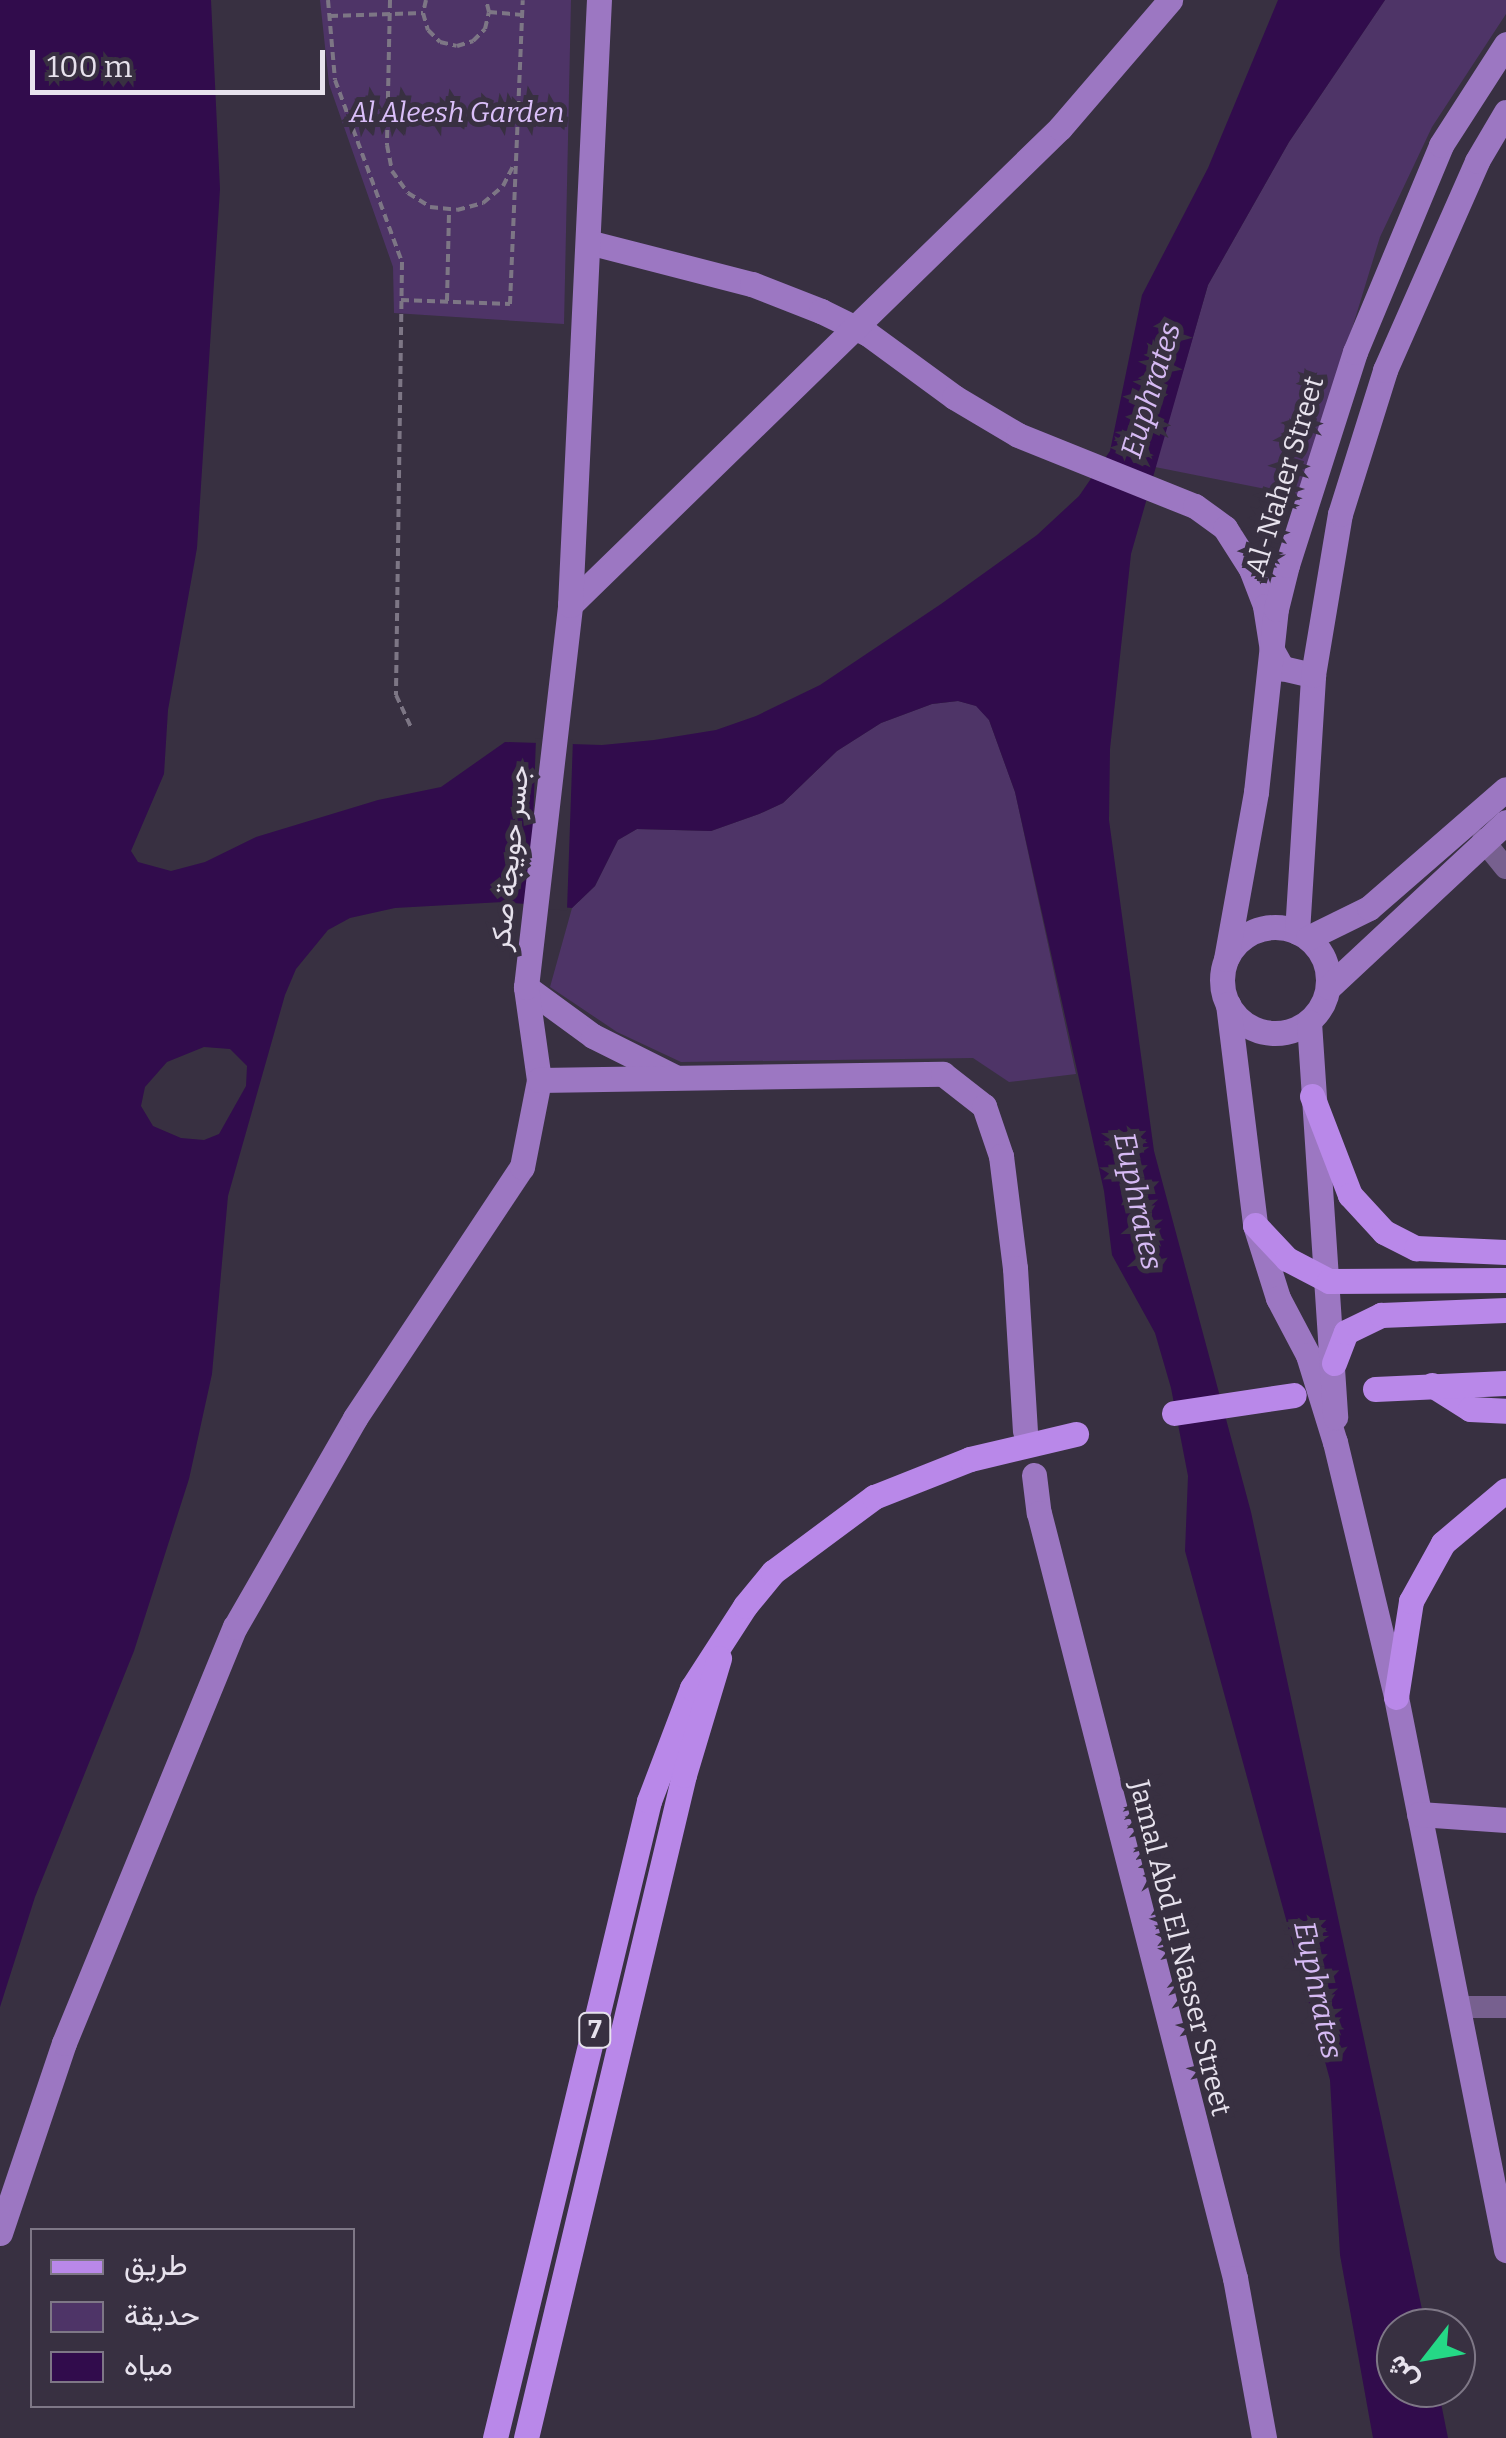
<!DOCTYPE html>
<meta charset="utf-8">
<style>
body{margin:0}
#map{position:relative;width:1506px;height:2438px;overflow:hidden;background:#383041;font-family:Bitter,Vazirmatn,serif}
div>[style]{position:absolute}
.green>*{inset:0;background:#4e3467}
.water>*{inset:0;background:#310c4c}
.pier>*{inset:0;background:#383041;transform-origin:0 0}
.path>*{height:4px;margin-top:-2px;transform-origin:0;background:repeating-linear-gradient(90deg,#7d7685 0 8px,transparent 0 13px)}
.street>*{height:22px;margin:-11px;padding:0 11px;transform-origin:11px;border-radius:11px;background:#77608f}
.secondary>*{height:25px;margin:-12.5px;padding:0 12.5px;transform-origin:12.5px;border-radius:12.5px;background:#9c77c2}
.secondary>.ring{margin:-12.5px;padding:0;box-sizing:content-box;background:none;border:25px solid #9c77c2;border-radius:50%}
.primary>*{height:25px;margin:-12.5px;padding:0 12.5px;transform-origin:12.5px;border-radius:12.5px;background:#b988e9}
span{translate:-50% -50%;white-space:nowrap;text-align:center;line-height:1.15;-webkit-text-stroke:10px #383041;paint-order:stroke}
.shield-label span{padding:2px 8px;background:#383041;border:2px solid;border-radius:8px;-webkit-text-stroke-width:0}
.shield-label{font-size:25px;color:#e7e2ed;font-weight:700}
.park-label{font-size:28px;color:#dabff9;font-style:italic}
.street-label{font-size:28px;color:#e7e2ed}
.water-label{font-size:30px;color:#d6baf4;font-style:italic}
.legend{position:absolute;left:30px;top:2228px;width:325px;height:180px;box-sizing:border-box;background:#383041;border:2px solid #7e7786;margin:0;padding:12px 18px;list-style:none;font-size:30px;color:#e7e2ed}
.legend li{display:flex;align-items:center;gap:20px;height:50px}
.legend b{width:50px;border:2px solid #7e7786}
.north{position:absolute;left:1376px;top:2308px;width:100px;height:100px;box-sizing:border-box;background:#383041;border:2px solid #7e7786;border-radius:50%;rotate:239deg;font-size:28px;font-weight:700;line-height:40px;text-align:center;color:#e7e2ed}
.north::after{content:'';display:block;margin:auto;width:35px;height:45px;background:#25d886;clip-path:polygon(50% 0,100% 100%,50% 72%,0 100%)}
.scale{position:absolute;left:30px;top:50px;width:295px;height:45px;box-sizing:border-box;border:5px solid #e7e2ed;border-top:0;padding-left:12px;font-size:30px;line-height:35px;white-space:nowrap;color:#e7e2ed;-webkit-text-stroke:8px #383041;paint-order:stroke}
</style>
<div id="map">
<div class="green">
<i style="clip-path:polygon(320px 0,571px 0,564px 324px,394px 313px,393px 267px,329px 84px)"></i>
<i style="clip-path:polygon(1385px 0,1506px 0,1506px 14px,1432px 127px,1380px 237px,1301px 496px,1155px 467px,1208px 285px,1289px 142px)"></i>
<i style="clip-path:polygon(958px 701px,977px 706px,989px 720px,1015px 792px,1076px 1074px,1009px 1082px,973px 1058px,681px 1062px,617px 1032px,550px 987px,572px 908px,595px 886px,618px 840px,637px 829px,711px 831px,759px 814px,783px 803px,837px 751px,881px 723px,932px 704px)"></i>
</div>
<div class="water">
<i style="clip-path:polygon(evenodd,0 0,211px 0,220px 189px,197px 548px,168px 710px,164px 774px,131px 851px,138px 862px,171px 871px,205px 862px,256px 837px,378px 800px,441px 787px,505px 742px,602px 745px,654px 740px,716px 730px,756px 716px,820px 685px,941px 604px,1037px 535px,1079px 496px,1110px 451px,1142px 295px,1208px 168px,1278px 0,1385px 0,1289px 142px,1208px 285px,1131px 554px,1110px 749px,1109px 820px,1154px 1151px,1251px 1512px,1426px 2328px,1396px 2328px,1396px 2388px,1438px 2388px,1448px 2438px,1373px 2438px,1340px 2255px,1330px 2080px,1185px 1551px,1188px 1476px,1171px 1388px,1155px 1333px,1112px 1255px,1104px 1191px,1015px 792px,989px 720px,976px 706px,958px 701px,932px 704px,881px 723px,837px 751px,783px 803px,759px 814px,711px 831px,637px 829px,618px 840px,595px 886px,572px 908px,503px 902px,395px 908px,350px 918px,328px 930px,296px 969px,285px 995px,228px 1196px,212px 1374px,189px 1479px,134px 1651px,35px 1897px,0 2007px,0 0,204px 1047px,230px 1049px,247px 1066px,246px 1086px,219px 1134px,204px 1140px,181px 1138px,153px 1126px,141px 1106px,145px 1087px,167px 1062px,204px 1047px)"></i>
</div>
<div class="pier">
<i style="left:536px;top:738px;width:37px;height:171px;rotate:2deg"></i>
</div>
<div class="path">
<i style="left:328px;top:0;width:80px;rotate:85deg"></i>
<i style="left:335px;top:80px;width:194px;rotate:69.8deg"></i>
<i style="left:402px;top:262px;width:433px;rotate:90.8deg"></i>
<i style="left:396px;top:695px;width:35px;rotate:65deg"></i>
<i style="left:390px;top:0;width:145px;rotate:91.2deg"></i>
<i style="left:387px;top:145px;width:26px;rotate:79deg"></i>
<i style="left:392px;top:171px;width:27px;rotate:54deg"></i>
<i style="left:408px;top:193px;width:26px;rotate:32deg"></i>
<i style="left:430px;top:207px;width:27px;rotate:6deg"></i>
<i style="left:457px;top:210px;width:27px;rotate:-15deg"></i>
<i style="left:483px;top:203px;width:26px;rotate:-40deg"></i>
<i style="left:503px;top:186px;width:22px;rotate:-63deg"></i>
<i style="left:426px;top:0;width:13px;rotate:103deg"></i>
<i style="left:423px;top:13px;width:18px;rotate:74deg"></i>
<i style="left:428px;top:30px;width:17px;rotate:45deg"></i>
<i style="left:440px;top:42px;width:17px;rotate:13deg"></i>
<i style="left:457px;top:46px;width:17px;rotate:-17deg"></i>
<i style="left:473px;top:41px;width:17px;rotate:-45deg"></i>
<i style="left:485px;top:29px;width:17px;rotate:-77deg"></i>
<i style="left:489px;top:12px;width:12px;rotate:-104deg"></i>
<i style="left:489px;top:12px;width:33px;rotate:5deg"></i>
<i style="left:330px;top:16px;width:93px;rotate:-1.8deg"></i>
<i style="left:401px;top:300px;width:109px;rotate:2.1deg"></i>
<i style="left:510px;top:304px;width:304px;rotate:-87.6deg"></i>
<i style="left:447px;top:301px;width:90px;rotate:-88.7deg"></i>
</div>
<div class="street">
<i style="left:1483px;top:840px;width:36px;rotate:51deg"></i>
<i style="left:1458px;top:2007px;width:48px"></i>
</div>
<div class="secondary">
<i style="left:588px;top:242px;width:169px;rotate:14.4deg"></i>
<i style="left:752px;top:284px;width:74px;rotate:21.4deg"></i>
<i style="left:821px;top:311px;width:52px;rotate:26.1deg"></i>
<i style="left:868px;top:334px;width:107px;rotate:36.2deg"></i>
<i style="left:954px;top:397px;width:74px;rotate:30.7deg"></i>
<i style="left:1018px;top:435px;width:191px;rotate:21.9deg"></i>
<i style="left:1195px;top:506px;width:37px;rotate:36deg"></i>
<i style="left:1225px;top:528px;width:49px;rotate:57.6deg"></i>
<i style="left:1251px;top:569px;width:40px;rotate:69deg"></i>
<i style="left:1265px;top:606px;width:45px;rotate:81deg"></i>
<i style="left:1272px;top:650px;width:21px;rotate:61deg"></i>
<i style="left:1282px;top:668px;width:32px;rotate:13deg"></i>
<i style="left:570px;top:605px;width:684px;rotate:-44.23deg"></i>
<i style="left:1060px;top:128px;width:169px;rotate:-49.3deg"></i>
<i class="ring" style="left:1222px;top:927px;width:81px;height:81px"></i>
<i style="left:1297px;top:932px;width:257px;rotate:-86.4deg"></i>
<i style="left:1313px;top:675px;width:163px;rotate:-80.5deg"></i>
<i style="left:1340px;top:514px;width:151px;rotate:-72.6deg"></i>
<i style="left:1385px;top:370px;width:228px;rotate:-66.2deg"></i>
<i style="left:1477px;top:161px;width:57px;rotate:-59.4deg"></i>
<i style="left:1308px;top:938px;width:68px;rotate:-26.2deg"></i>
<i style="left:1369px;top:908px;width:181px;rotate:-41deg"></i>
<i style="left:1226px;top:959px;width:170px;rotate:-79.8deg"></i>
<i style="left:1256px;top:792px;width:184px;rotate:-83.8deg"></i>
<i style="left:1276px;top:609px;width:45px;rotate:-76deg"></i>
<i style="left:1287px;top:565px;width:224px;rotate:-72.3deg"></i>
<i style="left:1355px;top:352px;width:224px;rotate:-67.4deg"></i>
<i style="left:1441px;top:145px;width:120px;rotate:-57.2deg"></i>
<i style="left:526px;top:987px;width:83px;rotate:36.2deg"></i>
<i style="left:593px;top:1036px;width:92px;rotate:26.6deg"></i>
<i style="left:1329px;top:987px;width:242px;rotate:-43deg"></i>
<i style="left:1228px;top:1004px;width:223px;rotate:83deg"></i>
<i style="left:1255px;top:1225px;width:77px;rotate:72.5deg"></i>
<i style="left:1278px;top:1298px;width:64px;rotate:62.2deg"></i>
<i style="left:1308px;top:1355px;width:91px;rotate:72.8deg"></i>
<i style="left:1335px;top:1442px;width:262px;rotate:76.5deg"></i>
<i style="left:1396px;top:1697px;width:564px;rotate:78.75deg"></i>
<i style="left:1309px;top:1022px;width:396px;rotate:86.2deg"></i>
<i style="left:539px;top:1080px;width:94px;rotate:-98deg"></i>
<i style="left:526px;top:987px;width:385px;rotate:-83.4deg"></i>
<i style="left:570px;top:605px;width:606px;rotate:-87.26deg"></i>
<i style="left:1034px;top:1475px;width:38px;rotate:83deg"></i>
<i style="left:1039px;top:1513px;width:790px;rotate:75.63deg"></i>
<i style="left:1235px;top:2278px;width:163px;rotate:79.7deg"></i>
<i style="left:1419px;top:1814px;width:87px;rotate:3.9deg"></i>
<i style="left:0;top:2233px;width:200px;rotate:-71.4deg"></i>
<i style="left:64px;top:2043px;width:450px;rotate:-67.7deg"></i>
<i style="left:235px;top:1627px;width:241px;rotate:-60.1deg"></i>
<i style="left:355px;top:1418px;width:301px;rotate:-56.4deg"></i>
<i style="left:522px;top:1167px;width:89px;rotate:-78.9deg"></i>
<i style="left:539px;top:1080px;width:404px;rotate:-0.9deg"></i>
<i style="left:943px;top:1074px;width:52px;rotate:38deg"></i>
<i style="left:984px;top:1106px;width:53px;rotate:71.2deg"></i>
<i style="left:1001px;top:1156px;width:113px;rotate:82.9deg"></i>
<i style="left:1015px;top:1268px;width:163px;rotate:86.5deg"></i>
</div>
<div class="primary">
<i style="left:1312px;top:1096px;width:106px;rotate:69deg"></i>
<i style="left:1350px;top:1195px;width:50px;rotate:47.4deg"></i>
<i style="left:1384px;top:1232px;width:36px;rotate:27deg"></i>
<i style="left:1416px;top:1248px;width:90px;rotate:2.5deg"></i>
<i style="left:1255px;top:1225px;width:47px;rotate:46.7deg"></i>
<i style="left:1287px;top:1259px;width:47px;rotate:27.6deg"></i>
<i style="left:1329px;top:1281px;width:177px;rotate:-0.3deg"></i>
<i style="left:1334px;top:1363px;width:33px;rotate:-69deg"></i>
<i style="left:1346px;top:1332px;width:39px;rotate:-26deg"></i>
<i style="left:1381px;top:1315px;width:125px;rotate:-2.3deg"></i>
<i style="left:1432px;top:1385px;width:45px;rotate:32.3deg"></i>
<i style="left:1470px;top:1409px;width:36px;rotate:3deg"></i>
<i style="left:1375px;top:1389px;width:131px;rotate:-2.6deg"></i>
<i style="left:1174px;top:1413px;width:121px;rotate:-8.5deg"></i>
<i style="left:1396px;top:1697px;width:97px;rotate:-81.1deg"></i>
<i style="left:1411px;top:1601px;width:66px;rotate:-61.1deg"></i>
<i style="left:1443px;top:1543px;width:82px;rotate:-40.1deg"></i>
<i style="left:495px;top:2438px;width:655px;rotate:-76.41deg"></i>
<i style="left:649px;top:1801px;width:121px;rotate:-69.2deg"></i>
<i style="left:692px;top:1688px;width:98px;rotate:-57.1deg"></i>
<i style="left:745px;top:1606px;width:44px;rotate:-50.5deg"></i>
<i style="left:773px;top:1572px;width:126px;rotate:-36.6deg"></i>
<i style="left:874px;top:1497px;width:103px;rotate:-21.6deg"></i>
<i style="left:970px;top:1459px;width:109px;rotate:-13.3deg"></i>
<i style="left:526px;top:2438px;width:682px;rotate:-76.6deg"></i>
<i style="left:684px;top:1775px;width:122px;rotate:-73.3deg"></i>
</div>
<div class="shield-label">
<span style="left:595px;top:2030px">7</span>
</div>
<div class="park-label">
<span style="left:457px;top:113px">Al Aleesh Garden</span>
</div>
<div class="street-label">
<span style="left:1285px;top:476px;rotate:-73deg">Al-Naher Street</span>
<span style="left:510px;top:858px;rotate:-84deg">جسر حويجة صكر</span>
<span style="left:1180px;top:1948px;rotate:76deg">Jamal Abd El Nasser Street</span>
</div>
<div class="water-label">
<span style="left:1151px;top:390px;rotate:-73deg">Euphrates</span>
<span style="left:1138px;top:1201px;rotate:78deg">Euphrates</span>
<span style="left:1318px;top:1990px;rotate:78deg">Euphrates</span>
</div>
<ul class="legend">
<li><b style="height:12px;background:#b988e9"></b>طريق</li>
<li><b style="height:28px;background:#4e3467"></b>حديقة</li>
<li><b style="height:28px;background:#310c4c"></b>مياه</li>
</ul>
<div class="north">ش</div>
<div class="scale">100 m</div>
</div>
